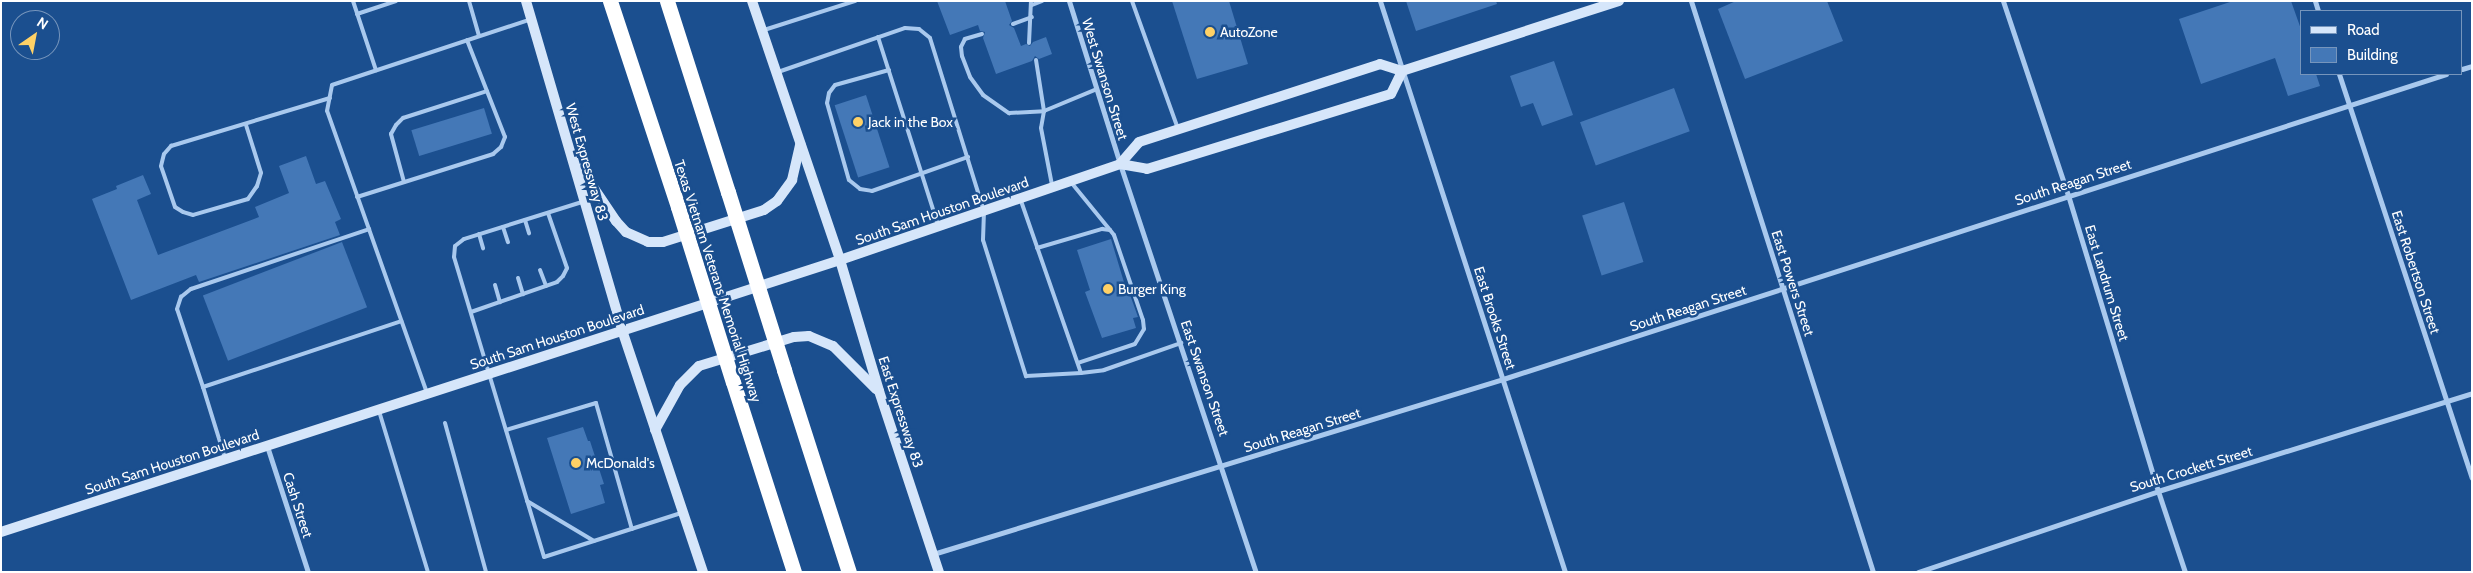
<!DOCTYPE html>
<style>
body{margin:0}
#map{position:relative;width:2473px;height:573px;overflow:hidden;background:#1b4f8f;font-family:Cabin,sans-serif}
div>[style]{position:absolute}
.building>*{inset:0;background:#4478b7;transform-origin:0 0}
.service>*{height:4px;margin:-2px;padding:0 2px;transform-origin:2px;border-radius:2px;background:#a9c9ee}
.minor>*{height:5px;margin:-2.5px;padding:0 2.5px;transform-origin:2.5px;border-radius:2.5px;background:#a9c9ee}
.secondary>*{height:10px;margin:-5px;padding:0 5px;transform-origin:5px;border-radius:5px;background:#d6e6fa}
.motorway>*{height:15px;margin:-7.5px;padding:0 7.5px;transform-origin:7.5px;border-radius:7.5px;background:#fff}
.motorway-bridge>*{height:15px;margin:-7.5px;padding:0 7.5px;transform-origin:7.5px;border-radius:7.5px;background:#fff}
.dots>*{width:14px;height:14px;translate:-50% -50%;box-sizing:border-box;border:2px solid #1b4f8f;border-radius:50%}
span{translate:-50% -50%;white-space:nowrap;text-align:center;line-height:1.15;-webkit-text-stroke:5px #1b4f8f;paint-order:stroke}
.poi-label{font-size:14px;color:#fff}
.left{translate:0 -50%;text-align:left}
.street-label{font-size:14px;color:#fff}
.frame{position:absolute;inset:0;border:2px solid #fff;pointer-events:none}
.legend{position:absolute;left:2300px;top:10px;width:162px;height:65px;box-sizing:border-box;background:#1b4f8f;border:1px solid #7695bc;margin:0;padding:6px 9px;list-style:none;font-size:15px;color:#fff}
.legend li{display:flex;align-items:center;gap:10px;height:25px}
.legend b{width:25px;border:1px solid #7695bc}
.north{position:absolute;left:10px;top:10px;width:50px;height:50px;box-sizing:border-box;background:#1b4f8f;border:1px solid #7695bc;border-radius:50%;rotate:33deg;font-size:14px;font-weight:700;line-height:20px;text-align:center;color:#fff}
.north::after{content:'';display:block;margin:auto;width:18px;height:22px;background:#ffd166;clip-path:polygon(50% 0,100% 100%,50% 72%,0 100%)}
</style>
<div id="map">
<div class="building">
<i style="clip-path:polygon(937px 1px,1005px 1px,1012px 21px,1009px 25px,1014px 28px,1021px 46px,1026px 44px,1030px 46px,1033px 42px,1046px 37px,1052px 54px,1039px 59px,1035px 56px,1032px 61px,996px 74px,983px 38px,985px 32px,980px 31px,978px 25px,950px 35px)"></i>
<i style="clip-path:polygon(1172px 1px,1229px 1px,1248px 64px,1197px 79px)"></i>
<i style="clip-path:polygon(1406px 1px,1496px 1px,1497px 4px,1416px 31px)"></i>
<i style="clip-path:polygon(1736px 1px,1827px 1px,1843px 41px,1745px 79px,1718px 9px)"></i>
<i style="clip-path:polygon(2233px 1px,2291px 1px,2302px 32px,2302px 74px,2316px 74px,2320px 86px,2288px 96px,2275px 58px,2201px 84px,2179px 19px)"></i>
<i style="clip-path:polygon(1554px 61px,1573px 115px,1542px 126px,1533px 103px,1521px 107px,1510px 76px)"></i>
<i style="left:1674px;top:88px;width:46px;height:100px;rotate:70deg"></i>
<i style="left:866px;top:95px;width:76px;height:33px;rotate:72deg"></i>
<i style="left:484px;top:108px;width:27px;height:76px;rotate:73deg"></i>
<i style="clip-path:polygon(306px 156px,316px 184px,325px 181px,341px 219px,335px 222px,340px 235px,199px 282px,196px 275px,131px 300px,92px 199px,117px 189px,116px 186px,143px 175px,151px 194px,137px 200px,158px 255px,259px 217px,255px 207px,289px 193px,279px 166px)"></i>
<i style="left:1624px;top:202px;width:63px;height:44px;rotate:72deg"></i>
<i style="clip-path:polygon(1111px 239px,1126px 289px,1128px 289px,1138px 317px,1133px 318px,1136px 328px,1102px 338px,1085px 292px,1090px 290px,1077px 250px)"></i>
<i style="left:342px;top:242px;width:70px;height:149px;rotate:69deg"></i>
<i style="clip-path:polygon(583px 427px,588px 441px,590px 441px,604px 484px,600px 485px,605px 503px,571px 514px,547px 438px)"></i>
</div>
<div class="service">
<i style="left:353px;top:1px;width:73px;rotate:71.6deg"></i>
<i style="left:469px;top:1px;width:36px;rotate:74deg"></i>
<i style="left:1132px;top:1px;width:136px;rotate:70.2deg"></i>
<i style="left:1032px;top:5px;width:11px;rotate:-22deg"></i>
<i style="left:357px;top:14px;width:41px;rotate:-18.4deg"></i>
<i style="left:1013px;top:24px;width:20px;rotate:-20deg"></i>
<i style="left:764px;top:30px;width:96px;rotate:-17.7deg"></i>
<i style="left:982px;top:34px;width:18px;rotate:164deg"></i>
<i style="left:965px;top:39px;width:9px;rotate:117deg"></i>
<i style="left:961px;top:47px;width:9px;rotate:84deg"></i>
<i style="left:962px;top:56px;width:22px;rotate:69deg"></i>
<i style="left:970px;top:77px;width:22px;rotate:54deg"></i>
<i style="left:983px;top:95px;width:32px;rotate:35deg"></i>
<i style="left:1009px;top:113px;width:35px;rotate:-3deg"></i>
<i style="left:1044px;top:111px;width:57px;rotate:-22.5deg"></i>
<i style="left:878px;top:37px;width:197px;rotate:72.3deg"></i>
<i style="left:1029px;top:43px;width:42px;rotate:-87.3deg"></i>
<i style="left:1036px;top:60px;width:52px;rotate:81.1deg"></i>
<i style="left:1044px;top:111px;width:17px;rotate:100deg"></i>
<i style="left:1041px;top:128px;width:58px;rotate:79.1deg"></i>
<i style="left:889px;top:70px;width:56px;rotate:164.5deg"></i>
<i style="left:835px;top:85px;width:10px;rotate:127deg"></i>
<i style="left:829px;top:93px;width:10px;rotate:101deg"></i>
<i style="left:827px;top:103px;width:80px;rotate:74.1deg"></i>
<i style="left:849px;top:180px;width:14px;rotate:39deg"></i>
<i style="left:860px;top:189px;width:12px;rotate:9deg"></i>
<i style="left:872px;top:191px;width:102px;rotate:-19.5deg"></i>
<i style="left:778px;top:72px;width:134px;rotate:-19.1deg"></i>
<i style="left:905px;top:28px;width:14px;rotate:4deg"></i>
<i style="left:919px;top:29px;width:14px;rotate:39deg"></i>
<i style="left:930px;top:38px;width:181px;rotate:72.7deg"></i>
<i style="left:984px;top:211px;width:29px;rotate:92deg"></i>
<i style="left:983px;top:240px;width:143px;rotate:72.5deg"></i>
<i style="left:1026px;top:376px;width:55px;rotate:-3.1deg"></i>
<i style="left:246px;top:125px;width:50px;rotate:72.6deg"></i>
<i style="left:261px;top:173px;width:14px;rotate:107deg"></i>
<i style="left:257px;top:186px;width:16px;rotate:125deg"></i>
<i style="left:248px;top:199px;width:57px;rotate:163.8deg"></i>
<i style="left:193px;top:215px;width:10px;rotate:-163deg"></i>
<i style="left:183px;top:212px;width:9px;rotate:-148deg"></i>
<i style="left:175px;top:207px;width:43px;rotate:-108.9deg"></i>
<i style="left:161px;top:166px;width:12px;rotate:-76deg"></i>
<i style="left:164px;top:154px;width:11px;rotate:-49deg"></i>
<i style="left:171px;top:146px;width:166px;rotate:-16.8deg"></i>
<i style="left:1070px;top:181px;width:63px;rotate:50.8deg"></i>
<i style="left:404px;top:182px;width:50px;rotate:-105.2deg"></i>
<i style="left:391px;top:134px;width:10px;rotate:-61deg"></i>
<i style="left:396px;top:125px;width:10px;rotate:-45deg"></i>
<i style="left:403px;top:118px;width:88px;rotate:-17.8deg"></i>
<i style="left:357px;top:197px;width:143px;rotate:-17.5deg"></i>
<i style="left:493px;top:154px;width:11px;rotate:-41deg"></i>
<i style="left:501px;top:147px;width:11px;rotate:-68deg"></i>
<i style="left:505px;top:137px;width:104px;rotate:-111.4deg"></i>
<i style="left:1020px;top:198px;width:185px;rotate:70.8deg"></i>
<i style="left:1081px;top:373px;width:23px;rotate:-7deg"></i>
<i style="left:1104px;top:370px;width:82px;rotate:-19.3deg"></i>
<i style="left:582px;top:202px;width:124px;rotate:162.6deg"></i>
<i style="left:464px;top:239px;width:11px;rotate:142deg"></i>
<i style="left:455px;top:246px;width:11px;rotate:95deg"></i>
<i style="left:454px;top:257px;width:313px;rotate:73.3deg"></i>
<i style="left:544px;top:557px;width:144px;rotate:-17.8deg"></i>
<i style="left:525px;top:220px;width:14px;rotate:73deg"></i>
<i style="left:503px;top:227px;width:16px;rotate:72deg"></i>
<i style="left:479px;top:234px;width:15px;rotate:74deg"></i>
<i style="left:1037px;top:248px;width:68px;rotate:-16.3deg"></i>
<i style="left:1102px;top:229px;width:8px;rotate:7deg"></i>
<i style="left:1110px;top:230px;width:6px;rotate:51deg"></i>
<i style="left:1114px;top:235px;width:90px;rotate:71.2deg"></i>
<i style="left:1143px;top:320px;width:9px;rotate:84deg"></i>
<i style="left:1144px;top:329px;width:17px;rotate:121deg"></i>
<i style="left:1135px;top:344px;width:60px;rotate:161.6deg"></i>
<i style="left:540px;top:270px;width:17px;rotate:69deg"></i>
<i style="left:518px;top:278px;width:17px;rotate:73deg"></i>
<i style="left:495px;top:285px;width:18px;rotate:74deg"></i>
<i style="left:471px;top:312px;width:91px;rotate:-19.2deg"></i>
<i style="left:557px;top:282px;width:8px;rotate:-45deg"></i>
<i style="left:563px;top:276px;width:9px;rotate:-63deg"></i>
<i style="left:567px;top:268px;width:58px;rotate:-109.1deg"></i>
<i style="left:203px;top:387px;width:82px;rotate:-108.4deg"></i>
<i style="left:177px;top:309px;width:13px;rotate:-72deg"></i>
<i style="left:181px;top:297px;width:13px;rotate:-39deg"></i>
<i style="left:191px;top:289px;width:188px;rotate:-18.6deg"></i>
<i style="left:427px;top:393px;width:299px;rotate:-109.5deg"></i>
<i style="left:327px;top:111px;width:26px;rotate:-79deg"></i>
<i style="left:332px;top:85px;width:210px;rotate:-18.3deg"></i>
<i style="left:379px;top:411px;width:168px;rotate:73.1deg"></i>
<i style="left:445px;top:423px;width:155px;rotate:74.6deg"></i>
<i style="left:506px;top:430px;width:94px;rotate:-16.7deg"></i>
<i style="left:596px;top:403px;width:131px;rotate:74.1deg"></i>
<i style="left:225px;top:458px;width:74px;rotate:-107.2deg"></i>
<i style="left:203px;top:387px;width:209px;rotate:-18.4deg"></i>
<i style="left:527px;top:501px;width:78px;rotate:30.8deg"></i>
</div>
<div class="minor">
<i style="left:1069px;top:1px;width:171px;rotate:72.6deg"></i>
<i style="left:1120px;top:164px;width:430px;rotate:71.6deg"></i>
<i style="left:1380px;top:1px;width:600px;rotate:72.05deg"></i>
<i style="left:1691px;top:1px;width:599px;rotate:72.32deg"></i>
<i style="left:2003px;top:1px;width:205px;rotate:71.5deg"></i>
<i style="left:2068px;top:195px;width:309px;rotate:73.1deg"></i>
<i style="left:2158px;top:491px;width:85px;rotate:71.6deg"></i>
<i style="left:2315px;top:1px;width:10px;rotate:73deg"></i>
<i style="left:2462px;top:69px;width:10px;rotate:-17deg"></i>
<i style="left:2339px;top:74px;width:425px;rotate:71.8deg"></i>
<i style="left:267px;top:446px;width:133px;rotate:72deg"></i>
<i style="left:933px;top:554px;width:596px;rotate:-17.07deg"></i>
<i style="left:1503px;top:379px;width:991px;rotate:-17.92deg"></i>
<i style="left:1918px;top:572px;width:253px;rotate:-18.6deg"></i>
<i style="left:2158px;top:491px;width:329px;rotate:-17.3deg"></i>
</div>
<div class="secondary">
<i style="left:526px;top:1px;width:343px;rotate:73.7deg"></i>
<i style="left:622px;top:330px;width:255px;rotate:71.5deg"></i>
<i style="left:752px;top:1px;width:274px;rotate:71.2deg"></i>
<i style="left:840px;top:260px;width:137px;rotate:73.4deg"></i>
<i style="left:879px;top:391px;width:191px;rotate:71.7deg"></i>
<i style="left:577px;top:163px;width:70px;rotate:56.1deg"></i>
<i style="left:616px;top:221px;width:15px;rotate:48deg"></i>
<i style="left:626px;top:232px;width:24px;rotate:24deg"></i>
<i style="left:648px;top:242px;width:15px"></i>
<i style="left:663px;top:242px;width:106px;rotate:-17.6deg"></i>
<i style="left:764px;top:210px;width:16px;rotate:-35deg"></i>
<i style="left:777px;top:201px;width:26px;rotate:-54deg"></i>
<i style="left:792px;top:180px;width:37px;rotate:-77deg"></i>
<i style="left:1120px;top:164px;width:29px;rotate:-49deg"></i>
<i style="left:1139px;top:142px;width:253px;rotate:-17.9deg"></i>
<i style="left:1380px;top:64px;width:23px;rotate:18deg"></i>
<i style="left:1402px;top:71px;width:228px;rotate:-17.9deg"></i>
<i style="left:655px;top:430px;width:51px;rotate:-60.9deg"></i>
<i style="left:680px;top:385px;width:27px;rotate:-45deg"></i>
<i style="left:699px;top:366px;width:99px;rotate:-17deg"></i>
<i style="left:794px;top:337px;width:15px;rotate:-4deg"></i>
<i style="left:809px;top:336px;width:26px;rotate:23deg"></i>
<i style="left:833px;top:346px;width:61px;rotate:45deg"></i>
<i style="left:1px;top:532px;width:882px;rotate:-17.96deg"></i>
<i style="left:840px;top:260px;width:296px;rotate:-18.9deg"></i>
<i style="left:1120px;top:164px;width:27px;rotate:10deg"></i>
<i style="left:1147px;top:169px;width:255px;rotate:-17.1deg"></i>
<i style="left:1391px;top:94px;width:25px;rotate:-64deg"></i>
</div>
<div class="motorway">
<i style="left:610px;top:1px;width:217px;rotate:71.7deg"></i>
<i style="left:667px;top:1px;width:201px;rotate:72.3deg"></i>
<i style="left:784px;top:370px;width:212px;rotate:72.2deg"></i>
<i style="left:733px;top:382px;width:200px;rotate:72.2deg"></i>
</div>
<div class="motorway-bridge">
<i style="left:728px;top:192px;width:187px;rotate:72.5deg"></i>
<i style="left:678px;top:207px;width:183px;rotate:72.6deg"></i>
</div>
<div class="dots">
<i style="left:1210px;top:32px;background:#ffd166"></i>
<i style="left:858px;top:122px;background:#ffd166"></i>
<i style="left:1108px;top:289px;background:#ffd166"></i>
<i style="left:576px;top:463px;background:#ffd166"></i>
</div>
<div class="poi-label">
<span class="left" style="left:1220px;top:32px">AutoZone</span>
<span class="left" style="left:868px;top:122px">Jack in the Box</span>
<span class="left" style="left:1118px;top:289px">Burger King</span>
<span class="left" style="left:586px;top:463px">McDonald's</span>
</div>
<div class="street-label">
<span style="left:1105px;top:79px;rotate:73deg">West Swanson Street</span>
<span style="left:587px;top:162px;rotate:74deg">West Expressway 83</span>
<span style="left:2073px;top:182px;rotate:-18deg">South Reagan Street</span>
<span style="left:942px;top:211px;rotate:-19deg">South Sam Houston Boulevard</span>
<span style="left:2416px;top:272px;rotate:72deg">East Robertson Street</span>
<span style="left:718px;top:281px;rotate:72deg">Texas Vietnam Veterans Memorial Highway</span>
<span style="left:1793px;top:283px;rotate:72deg">East Powers Street</span>
<span style="left:2107px;top:283px;rotate:73deg">East Landrum Street</span>
<span style="left:1688px;top:308px;rotate:-18deg">South Reagan Street</span>
<span style="left:1495px;top:318px;rotate:72deg">East Brooks Street</span>
<span style="left:557px;top:337px;rotate:-18deg">South Sam Houston Boulevard</span>
<span style="left:1205px;top:378px;rotate:71deg">East Swanson Street</span>
<span style="left:901px;top:412px;rotate:72deg">East Expressway 83</span>
<span style="left:1302px;top:430px;rotate:-17deg">South Reagan Street</span>
<span style="left:172px;top:462px;rotate:-18deg">South Sam Houston Boulevard</span>
<span style="left:2191px;top:469px;rotate:-17deg">South Crockett Street</span>
<span style="left:298px;top:505px;rotate:72deg">Cash Street</span>
</div>
<div class="frame"></div>
<ul class="legend">
<li><b style="height:6px;background:#d6e6fa"></b>Road</li>
<li><b style="height:14px;background:#4478b7"></b>Building</li>
</ul>
<div class="north">N</div>
</div>
